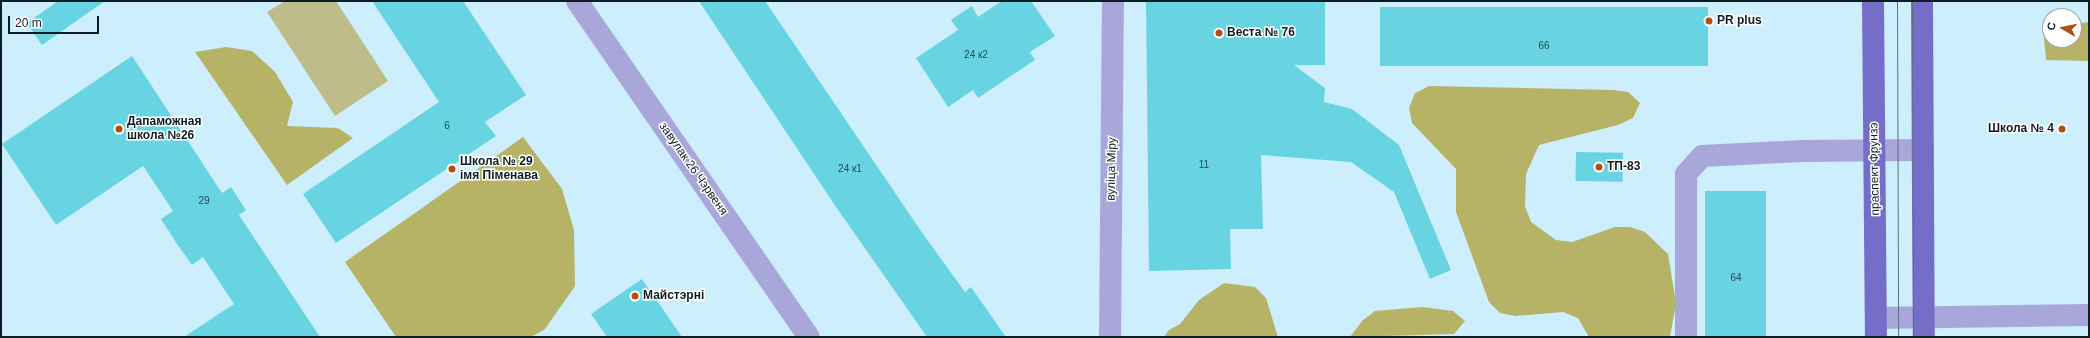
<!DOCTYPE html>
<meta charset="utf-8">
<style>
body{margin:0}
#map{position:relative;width:2090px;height:338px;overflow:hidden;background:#cceefd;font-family:Arial,sans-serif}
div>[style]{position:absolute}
.green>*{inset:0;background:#bebc8b}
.forest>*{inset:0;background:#b7b366}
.building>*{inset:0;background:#69d4e1;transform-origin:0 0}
.minor>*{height:22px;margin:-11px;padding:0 11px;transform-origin:11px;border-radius:11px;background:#a9a7d9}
.major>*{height:22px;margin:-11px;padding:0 11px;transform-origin:11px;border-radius:11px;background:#766dc8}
.tram>*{height:1px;margin:-0.5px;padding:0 0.5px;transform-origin:0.5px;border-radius:0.5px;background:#5a717b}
.dots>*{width:11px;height:11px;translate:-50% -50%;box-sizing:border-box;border:2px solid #fff;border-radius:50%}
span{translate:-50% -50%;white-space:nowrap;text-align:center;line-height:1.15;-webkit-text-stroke:3px #fff;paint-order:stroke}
.number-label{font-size:10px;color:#244b53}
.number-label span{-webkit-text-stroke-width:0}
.poi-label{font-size:12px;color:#0d1d24;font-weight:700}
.left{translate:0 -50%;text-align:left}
.right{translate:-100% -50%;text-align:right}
.street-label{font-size:12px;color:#0d1d24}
.frame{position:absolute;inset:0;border:2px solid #0d1d24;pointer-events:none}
.north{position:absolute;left:2042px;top:8px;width:40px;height:40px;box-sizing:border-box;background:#fff;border:1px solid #9ea5a7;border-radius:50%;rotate:279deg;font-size:11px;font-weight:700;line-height:16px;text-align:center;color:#0d1d24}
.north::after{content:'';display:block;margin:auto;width:14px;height:18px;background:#b14f13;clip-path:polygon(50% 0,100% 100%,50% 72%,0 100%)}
.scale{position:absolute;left:8px;top:16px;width:91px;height:18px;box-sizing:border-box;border:2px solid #0d1d24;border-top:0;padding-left:5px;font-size:12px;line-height:14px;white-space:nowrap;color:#0d1d24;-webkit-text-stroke:3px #fff;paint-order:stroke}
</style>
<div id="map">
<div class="green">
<i style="clip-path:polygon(285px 1px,336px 1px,388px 81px,335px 116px,267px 12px)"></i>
</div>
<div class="forest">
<i style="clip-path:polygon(2089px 22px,2089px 61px,2046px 60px,2043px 27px,2050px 27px,2050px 40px,2074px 40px,2074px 24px)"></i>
<i style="clip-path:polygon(226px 47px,252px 51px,275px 72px,293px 102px,287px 126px,338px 128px,353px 138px,287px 185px,195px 52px)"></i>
<i style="clip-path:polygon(1429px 86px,1614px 90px,1628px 92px,1640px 103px,1633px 118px,1618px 125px,1539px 145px,1526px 174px,1525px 206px,1531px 222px,1556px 240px,1572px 242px,1615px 227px,1630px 227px,1645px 232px,1668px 254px,1676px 303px,1670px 337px,1589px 337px,1578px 318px,1563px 312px,1515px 316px,1500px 313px,1489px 302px,1456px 212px,1456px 169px,1412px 123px,1409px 108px,1415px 93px)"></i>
<i style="clip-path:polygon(523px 137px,562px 189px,574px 230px,575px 286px,545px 329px,531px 337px,396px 337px,345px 262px)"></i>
<i style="clip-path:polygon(1224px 283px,1255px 287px,1266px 298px,1278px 337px,1164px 337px,1169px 330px,1180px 324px,1199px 300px)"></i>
<i style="clip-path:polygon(1422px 307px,1453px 311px,1465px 321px,1454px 334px,1350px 337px,1363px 320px,1375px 311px)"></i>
</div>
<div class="building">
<i style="clip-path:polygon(58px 1px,105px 1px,42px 45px,27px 23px)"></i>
<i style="clip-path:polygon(372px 1px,463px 1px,526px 95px,485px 122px,496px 136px,336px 243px,303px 194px,439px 102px)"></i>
<i style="clip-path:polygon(699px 1px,765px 1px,923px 234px,965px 292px,971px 287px,1006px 337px,927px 337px,836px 207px)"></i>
<i style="clip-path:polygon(1002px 1px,1031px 1px,1055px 36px,1030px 52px,1035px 60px,978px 98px,973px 90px,948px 107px,916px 58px,958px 30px,951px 20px,972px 6px,978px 17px)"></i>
<i style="clip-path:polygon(1146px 1px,1325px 1px,1325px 65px,1294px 65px,1325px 88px,1324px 102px,1352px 109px,1399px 145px,1451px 270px,1430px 279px,1394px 192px,1351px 162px,1261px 155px,1263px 229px,1230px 229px,1231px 269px,1149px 271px)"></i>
<i style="left:1380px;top:7px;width:328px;height:59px"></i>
<i style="clip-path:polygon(132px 56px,222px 193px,231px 187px,246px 210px,239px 215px,320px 337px,184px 337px,234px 304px,203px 257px,192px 265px,177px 244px,161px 219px,173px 211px,143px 166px,56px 225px,2px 144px)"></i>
<i style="left:1576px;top:152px;width:47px;height:29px;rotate:1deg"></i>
<i style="left:1705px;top:191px;width:61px;height:146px"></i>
<i style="clip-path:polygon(642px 279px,682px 337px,607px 337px,591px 314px)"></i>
</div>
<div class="minor">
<i style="left:577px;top:1px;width:408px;rotate:55.4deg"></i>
<i style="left:1876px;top:318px;width:213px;rotate:-0.8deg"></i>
<i style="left:1110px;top:337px;width:336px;rotate:-89.5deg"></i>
<i style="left:1686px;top:337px;width:163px;rotate:-90deg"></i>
<i style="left:1686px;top:174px;width:24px;rotate:-48deg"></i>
<i style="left:1702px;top:156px;width:100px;rotate:-2.9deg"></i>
<i style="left:1802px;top:151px;width:121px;rotate:-0.5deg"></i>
</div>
<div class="major">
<i style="left:1873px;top:1px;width:336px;rotate:89.5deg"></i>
<i style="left:1922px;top:1px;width:336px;rotate:89.7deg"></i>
</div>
<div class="tram">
<i style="left:1897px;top:1px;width:336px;rotate:89.8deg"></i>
<i style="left:1912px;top:1px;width:336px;rotate:89.8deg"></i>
</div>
<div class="dots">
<i style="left:1709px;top:21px;background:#b14f13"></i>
<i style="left:1219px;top:33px;background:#b14f13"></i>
<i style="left:119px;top:129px;background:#b14f13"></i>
<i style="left:2062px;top:129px;background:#b14f13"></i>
<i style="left:1599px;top:167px;background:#b14f13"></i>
<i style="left:452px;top:169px;background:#b14f13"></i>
<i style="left:635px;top:296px;background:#b14f13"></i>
</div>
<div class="number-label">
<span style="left:1544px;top:46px">66</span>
<span style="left:976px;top:55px">24 к2</span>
<span style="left:447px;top:126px">6</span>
<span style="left:1204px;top:165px">11</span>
<span style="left:850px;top:169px">24 к1</span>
<span style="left:204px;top:201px">29</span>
<span style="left:1736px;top:278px">64</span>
</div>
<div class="poi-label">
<span class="left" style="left:1717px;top:21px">PR plus</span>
<span class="left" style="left:1227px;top:33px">Веста № 76</span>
<span class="left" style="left:127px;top:129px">Дапаможная<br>школа №26</span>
<span class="right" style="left:2054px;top:129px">Школа № 4</span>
<span class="left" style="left:460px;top:169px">Школа № 29<br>імя Піменава</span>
<span class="left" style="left:1607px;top:167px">ТП-83</span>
<span class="left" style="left:643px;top:296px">Майстэрні</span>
</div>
<div class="street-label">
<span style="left:693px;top:169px;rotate:55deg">завулак 26 Чэрвеня</span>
<span style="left:1112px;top:169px;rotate:-89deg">вуліца Міру</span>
<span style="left:1875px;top:169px;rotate:-91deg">праспект Фрунзэ</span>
</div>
<div class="frame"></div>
<div class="north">С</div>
<div class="scale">20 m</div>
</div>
